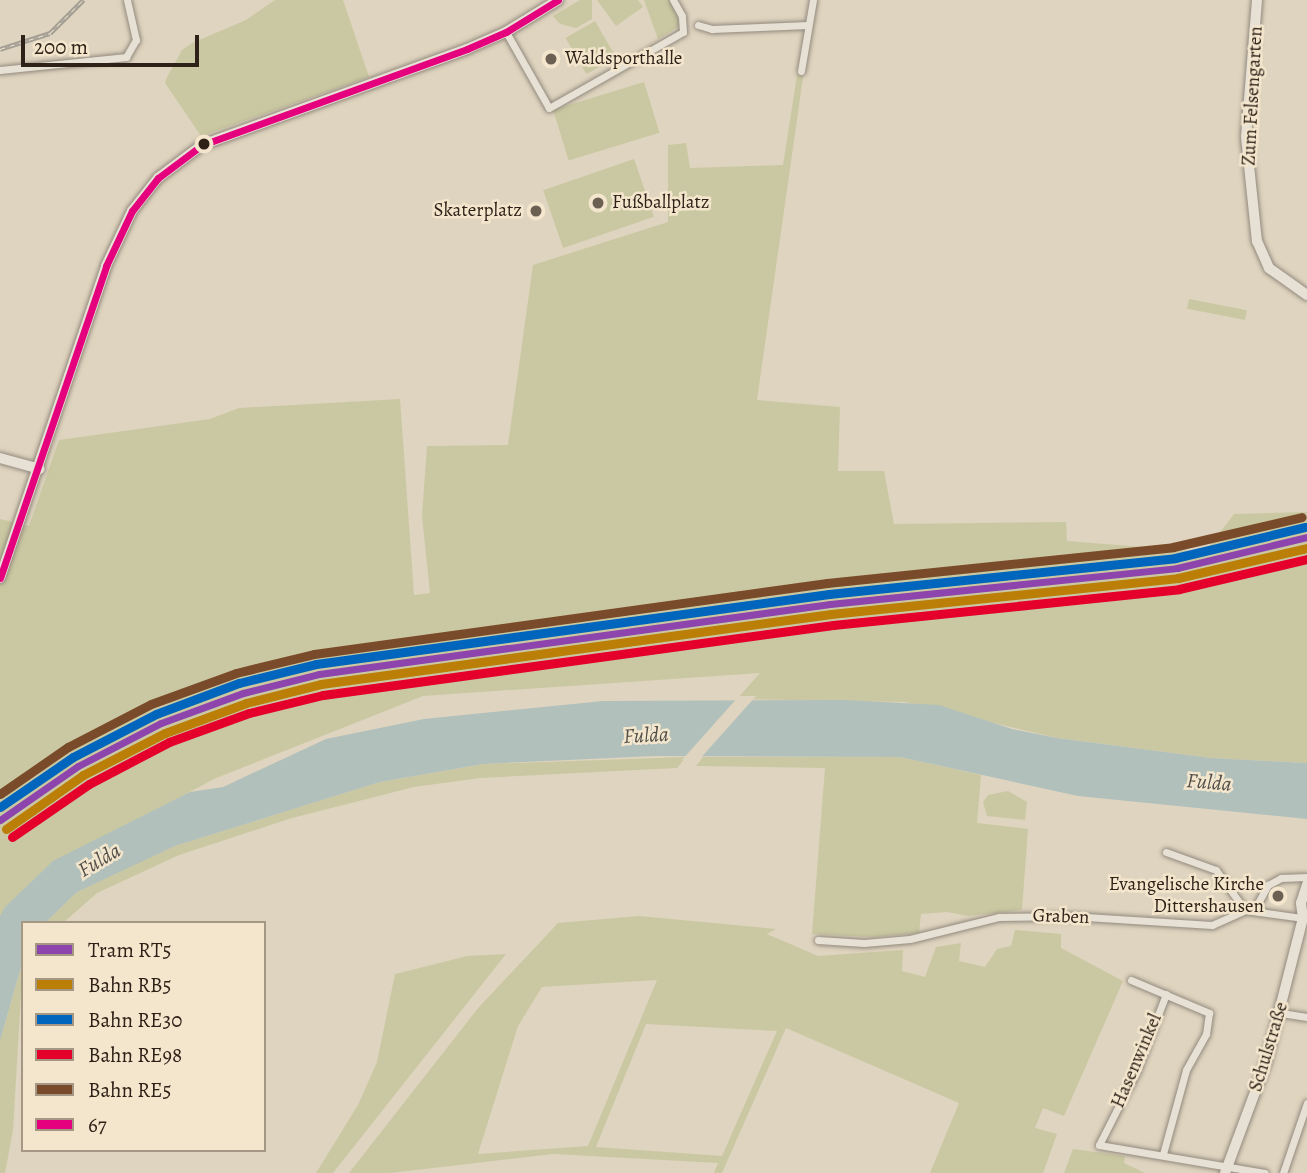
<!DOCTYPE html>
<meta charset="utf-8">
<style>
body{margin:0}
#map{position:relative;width:1307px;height:1173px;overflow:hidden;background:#dfd4bf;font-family:Alegreya,serif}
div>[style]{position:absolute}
.green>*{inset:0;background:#cac8a2;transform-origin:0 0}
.water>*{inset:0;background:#b2c0bb}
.pier>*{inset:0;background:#dfd4bf}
.roads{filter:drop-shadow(0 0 2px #938a7e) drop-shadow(0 0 2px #938a7e)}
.street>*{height:7px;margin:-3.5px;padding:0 3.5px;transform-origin:3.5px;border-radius:3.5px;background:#e6e0d5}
.secondary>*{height:10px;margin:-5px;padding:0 5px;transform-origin:5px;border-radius:5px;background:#e6e0d5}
.rail>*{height:4.5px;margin-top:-2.25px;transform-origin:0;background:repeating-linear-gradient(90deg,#f3e6cd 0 5px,#a49e95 0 10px);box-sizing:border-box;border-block:2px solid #a49e95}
.bus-1>*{height:7px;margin:-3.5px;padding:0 3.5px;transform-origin:3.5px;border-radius:3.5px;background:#e5007d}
.rail-1>*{height:9px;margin:-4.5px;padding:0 4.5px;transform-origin:4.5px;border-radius:4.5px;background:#bb7e07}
.rail-2>*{height:9px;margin:-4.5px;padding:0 4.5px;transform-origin:4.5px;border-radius:4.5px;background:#0065bd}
.rail-3>*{height:9px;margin:-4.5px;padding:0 4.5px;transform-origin:4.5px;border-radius:4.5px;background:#e4002b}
.rail-4>*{height:9px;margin:-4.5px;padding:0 4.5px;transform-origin:4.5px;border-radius:4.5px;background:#7a4b2a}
.tram-1>*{height:7px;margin:-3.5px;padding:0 3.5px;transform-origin:3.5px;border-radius:3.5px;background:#8e44ad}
.dots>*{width:19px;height:19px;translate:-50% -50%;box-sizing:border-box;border:4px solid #f3e6cd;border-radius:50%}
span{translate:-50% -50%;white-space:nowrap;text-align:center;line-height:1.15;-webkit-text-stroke:5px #f3e6cd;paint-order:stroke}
.poi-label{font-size:19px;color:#2e2117}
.left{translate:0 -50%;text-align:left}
.right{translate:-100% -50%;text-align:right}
.street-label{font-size:19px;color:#2e2117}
.water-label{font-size:21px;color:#504e48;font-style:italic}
.legend{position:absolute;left:21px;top:921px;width:245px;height:231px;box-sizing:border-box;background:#f3e6cd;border:2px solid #a49784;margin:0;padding:9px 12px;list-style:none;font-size:21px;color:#2e2117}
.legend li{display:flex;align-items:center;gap:14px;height:35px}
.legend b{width:35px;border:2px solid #a49784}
.scale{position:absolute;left:21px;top:35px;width:178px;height:32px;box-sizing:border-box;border:4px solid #2e2117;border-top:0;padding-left:9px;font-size:21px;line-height:24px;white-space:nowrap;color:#2e2117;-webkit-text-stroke:5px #f3e6cd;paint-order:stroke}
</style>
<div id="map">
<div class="green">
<i style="clip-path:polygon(275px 0,343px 0,369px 77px,201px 136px,165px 83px,167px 77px,182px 50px,192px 43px,246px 20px)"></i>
<i style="clip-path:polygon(580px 0,592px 0,592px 19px,576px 28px,560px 24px,553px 16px)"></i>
<i style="clip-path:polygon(597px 0,638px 0,643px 7px,616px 26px)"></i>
<i style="clip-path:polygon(644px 0,670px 0,681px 25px,658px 39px)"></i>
<i style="left:595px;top:21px;width:42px;height:34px;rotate:60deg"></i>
<i style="clip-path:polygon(798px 69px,804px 71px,757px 400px,840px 407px,838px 471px,884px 471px,894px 524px,1066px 522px,1067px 541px,1205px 552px,1234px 514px,1307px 512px,1307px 763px,1211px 758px,1057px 738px,904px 702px,737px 699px,760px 673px,423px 696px,214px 779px,44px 870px,0 916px,0 519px,29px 526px,59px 440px,210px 419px,239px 408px,400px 399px,414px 595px,430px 593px,422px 516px,427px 446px,508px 445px,533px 265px,668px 222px,668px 145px,686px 143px,690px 168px,783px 165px)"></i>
<i style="left:644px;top:82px;width:53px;height:95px;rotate:73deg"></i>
<i style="left:634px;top:159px;width:61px;height:96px;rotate:71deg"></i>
<i style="left:1189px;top:299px;width:59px;height:10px;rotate:11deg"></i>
<i style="clip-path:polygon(686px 757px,677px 768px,480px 778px,414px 787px,292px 818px,179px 855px,97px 893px,63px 923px,45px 923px,77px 892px,126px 867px,175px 846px,380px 782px,483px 764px)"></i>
<i style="clip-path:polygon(703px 757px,900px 757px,981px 775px,977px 823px,1028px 829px,1022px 910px,968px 916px,947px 912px,921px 914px,919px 933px,872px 937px,812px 934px,825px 768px,696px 766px)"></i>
<i style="clip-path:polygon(1008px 791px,1027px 802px,1025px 820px,987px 816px,983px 802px,988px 795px)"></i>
<i style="clip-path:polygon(evenodd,639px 916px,776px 929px,767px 934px,818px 956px,903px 950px,902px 971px,925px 977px,936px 947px,961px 943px,959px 961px,985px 967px,997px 949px,1011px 946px,1015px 930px,1061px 934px,1061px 948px,1123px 981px,1064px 1116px,1043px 1108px,1035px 1128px,1057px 1134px,1043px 1173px,930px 1173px,959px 1103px,786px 1028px,722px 1173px,714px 1173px,718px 1163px,553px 1154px,390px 1173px,349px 1173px,479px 1007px,558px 923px,639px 916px,657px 980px,588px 1146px,478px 1154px,518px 1026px,542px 987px,657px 980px,639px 916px,646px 1024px,777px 1031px,722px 1156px,596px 1147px,646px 1024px)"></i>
<i style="clip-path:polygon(506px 954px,333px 1173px,316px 1173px,358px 1105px,377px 1062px,395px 974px,467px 956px)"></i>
<i style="clip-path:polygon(23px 960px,13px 1130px,5px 1173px,0 1173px,0 1041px)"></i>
<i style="clip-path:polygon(1073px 1149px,1125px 1156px,1124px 1163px,1145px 1173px,1064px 1173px)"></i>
</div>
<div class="water">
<i style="clip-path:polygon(846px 700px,939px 705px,1012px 729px,1057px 738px,1211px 758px,1307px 763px,1307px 819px,1078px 796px,900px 757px,655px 756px,483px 764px,380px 782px,175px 846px,77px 892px,45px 923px,23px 923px,23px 960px,0 1041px,0 916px,5px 907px,53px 861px,190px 792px,223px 787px,326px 739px,424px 719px,603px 701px)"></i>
</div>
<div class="pier">
<i style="clip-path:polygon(739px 696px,756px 696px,698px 761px,682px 760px)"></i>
</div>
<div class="roads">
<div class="street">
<i style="left:698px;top:25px;width:15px;rotate:16deg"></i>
<i style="left:712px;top:29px;width:96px;rotate:-2.4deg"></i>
<i style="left:506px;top:32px;width:87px;rotate:60.5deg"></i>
<i style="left:549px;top:108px;width:154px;rotate:-29.6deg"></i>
<i style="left:683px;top:32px;width:16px;rotate:-94deg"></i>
<i style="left:682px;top:16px;width:18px;rotate:-119deg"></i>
<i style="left:0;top:70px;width:127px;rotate:-5.9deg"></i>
<i style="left:126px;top:57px;width:20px;rotate:-60deg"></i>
<i style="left:136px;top:40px;width:41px;rotate:-102.7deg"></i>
<i style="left:801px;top:71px;width:72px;rotate:-80.4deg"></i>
<i style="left:1166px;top:852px;width:53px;rotate:19.8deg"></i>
<i style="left:1216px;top:870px;width:49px;rotate:54.1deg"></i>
<i style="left:1254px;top:910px;width:29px;rotate:-61deg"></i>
<i style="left:1268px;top:885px;width:15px;rotate:-28deg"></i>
<i style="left:1281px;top:878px;width:26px;rotate:-2deg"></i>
<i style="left:818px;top:940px;width:46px;rotate:3.7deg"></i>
<i style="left:864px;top:943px;width:46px;rotate:-5deg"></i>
<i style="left:910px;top:939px;width:92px;rotate:-13.9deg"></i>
<i style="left:999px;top:917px;width:71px;rotate:-0.8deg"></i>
<i style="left:1070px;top:916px;width:142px;rotate:3.6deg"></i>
<i style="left:1212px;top:925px;width:36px;rotate:-24deg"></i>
<i style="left:1245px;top:910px;width:59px;rotate:7.9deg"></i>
<i style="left:1131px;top:980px;width:85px;rotate:22.9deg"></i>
<i style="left:1209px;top:1013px;width:21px;rotate:98deg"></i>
<i style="left:1206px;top:1034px;width:41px;rotate:119.1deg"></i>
<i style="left:1186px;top:1070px;width:87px;rotate:105.3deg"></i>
<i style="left:1166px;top:994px;width:81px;rotate:110.9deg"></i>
<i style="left:1137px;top:1070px;width:84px;rotate:116.9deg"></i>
<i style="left:1099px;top:1145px;width:168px;rotate:9.6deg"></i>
<i style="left:1281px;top:1013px;width:26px;rotate:9deg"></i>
<i style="left:1283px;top:1173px;width:74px;rotate:-71.1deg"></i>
</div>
<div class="secondary">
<i style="left:1257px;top:0;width:137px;rotate:94.6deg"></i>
<i style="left:1246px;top:137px;width:105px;rotate:84deg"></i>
<i style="left:1257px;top:241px;width:30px;rotate:66deg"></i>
<i style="left:1269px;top:268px;width:47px;rotate:35.4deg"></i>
<i style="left:0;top:458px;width:41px;rotate:15.4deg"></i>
<i style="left:0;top:578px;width:330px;rotate:-71.2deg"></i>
<i style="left:106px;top:266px;width:61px;rotate:-64.7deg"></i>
<i style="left:132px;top:211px;width:42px;rotate:-51.8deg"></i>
<i style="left:158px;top:178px;width:55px;rotate:-36.9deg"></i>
<i style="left:202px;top:145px;width:282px;rotate:-19.9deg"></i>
<i style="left:467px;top:49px;width:43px;rotate:-23.6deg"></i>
<i style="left:506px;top:32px;width:61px;rotate:-31.6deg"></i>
<i style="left:1303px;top:918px;width:15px;rotate:-98deg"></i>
<i style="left:1301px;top:903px;width:20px;rotate:-72deg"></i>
<i style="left:1225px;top:1173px;width:117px;rotate:-69.6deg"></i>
<i style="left:1266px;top:1063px;width:150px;rotate:-75.7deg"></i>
</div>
</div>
<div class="rail">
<i style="left:0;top:49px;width:52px;rotate:-17.7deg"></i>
<i style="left:50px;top:33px;width:47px;rotate:-45deg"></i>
</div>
<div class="bus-1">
<i style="left:0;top:578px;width:330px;rotate:-71.2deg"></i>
<i style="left:106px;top:266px;width:61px;rotate:-64.7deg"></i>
<i style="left:132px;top:211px;width:42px;rotate:-51.8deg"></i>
<i style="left:158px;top:178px;width:55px;rotate:-36.9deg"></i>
<i style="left:202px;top:145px;width:282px;rotate:-19.9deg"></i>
<i style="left:467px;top:49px;width:43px;rotate:-23.6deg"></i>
<i style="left:506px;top:32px;width:61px;rotate:-31.6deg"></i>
</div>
<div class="rail-1">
<i style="left:6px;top:829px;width:94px;rotate:-35deg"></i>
<i style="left:83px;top:775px;width:92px;rotate:-27.1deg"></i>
<i style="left:165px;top:733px;width:86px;rotate:-20.3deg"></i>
<i style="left:246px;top:703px;width:77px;rotate:-14.2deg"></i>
<i style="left:321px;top:684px;width:515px;rotate:-7.82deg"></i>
<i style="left:831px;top:614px;width:349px;rotate:-5.9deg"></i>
<i style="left:1178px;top:578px;width:132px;rotate:-13.1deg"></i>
</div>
<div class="rail-2">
<i style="left:0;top:807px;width:88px;rotate:-34.4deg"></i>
<i style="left:73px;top:757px;width:93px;rotate:-27.4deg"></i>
<i style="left:156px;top:714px;width:89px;rotate:-20.5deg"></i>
<i style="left:239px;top:683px;width:79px;rotate:-13.9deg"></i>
<i style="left:316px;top:664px;width:518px;rotate:-7.77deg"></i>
<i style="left:829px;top:594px;width:348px;rotate:-5.9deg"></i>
<i style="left:1175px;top:558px;width:134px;rotate:-13.4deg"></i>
</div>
<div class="rail-3">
<i style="left:12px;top:837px;width:93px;rotate:-34.5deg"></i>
<i style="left:89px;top:784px;width:90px;rotate:-27.7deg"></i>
<i style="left:169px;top:742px;width:85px;rotate:-19.9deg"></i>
<i style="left:249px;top:713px;width:76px;rotate:-13.7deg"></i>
<i style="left:323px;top:695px;width:515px;rotate:-7.82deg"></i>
<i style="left:833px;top:625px;width:348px;rotate:-5.9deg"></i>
<i style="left:1179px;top:589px;width:131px;rotate:-13.2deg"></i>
</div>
<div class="rail-4">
<i style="left:0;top:794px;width:83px;rotate:-34.7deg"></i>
<i style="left:68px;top:747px;width:93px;rotate:-27.4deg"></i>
<i style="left:151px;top:704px;width:90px;rotate:-20deg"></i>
<i style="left:236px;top:673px;width:80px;rotate:-13.7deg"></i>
<i style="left:314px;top:654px;width:518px;rotate:-7.88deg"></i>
<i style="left:827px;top:583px;width:348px;rotate:-5.9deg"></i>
<i style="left:1173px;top:547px;width:132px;rotate:-13.1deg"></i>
</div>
<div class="tram-1">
<i style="left:0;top:820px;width:95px;rotate:-34.7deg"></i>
<i style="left:78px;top:766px;width:93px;rotate:-27.4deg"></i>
<i style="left:161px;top:723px;width:87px;rotate:-20.1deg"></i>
<i style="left:243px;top:693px;width:78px;rotate:-14deg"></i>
<i style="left:319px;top:674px;width:516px;rotate:-7.8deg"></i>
<i style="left:830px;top:604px;width:349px;rotate:-5.9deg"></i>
<i style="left:1177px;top:568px;width:134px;rotate:-13.4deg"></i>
</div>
<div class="dots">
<i style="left:551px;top:59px;background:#6c6052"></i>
<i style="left:204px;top:144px;background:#2e2117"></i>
<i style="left:598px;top:203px;background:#6c6052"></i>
<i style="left:536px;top:211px;background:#6c6052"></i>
<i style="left:1278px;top:896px;background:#6c6052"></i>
</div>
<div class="poi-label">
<span class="left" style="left:565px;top:59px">Waldsporthalle</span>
<span class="left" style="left:612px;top:203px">Fußballplatz</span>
<span class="right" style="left:522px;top:211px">Skaterplatz</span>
<span class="right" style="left:1264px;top:896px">Evangelische Kirche<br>Dittershausen</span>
</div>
<div class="street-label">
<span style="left:1253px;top:96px;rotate:-87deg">Zum Felsengarten</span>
<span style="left:1061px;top:917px;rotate:2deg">Graben</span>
<span style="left:1269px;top:1047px;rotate:-73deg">Schulstraße</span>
<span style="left:1137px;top:1061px;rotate:-67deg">Hasenwinkel</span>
</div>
<div class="water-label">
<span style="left:646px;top:735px;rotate:-3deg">Fulda</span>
<span style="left:1209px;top:782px;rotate:5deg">Fulda</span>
<span style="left:99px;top:860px;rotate:-31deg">Fulda</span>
</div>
<ul class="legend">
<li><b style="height:9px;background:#8e44ad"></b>Tram RT5</li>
<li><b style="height:9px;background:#bb7e07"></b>Bahn RB5</li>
<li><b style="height:9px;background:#0065bd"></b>Bahn RE30</li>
<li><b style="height:9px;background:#e4002b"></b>Bahn RE98</li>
<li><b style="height:9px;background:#7a4b2a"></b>Bahn RE5</li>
<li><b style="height:9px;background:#e5007d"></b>67</li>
</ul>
<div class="scale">200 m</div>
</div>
